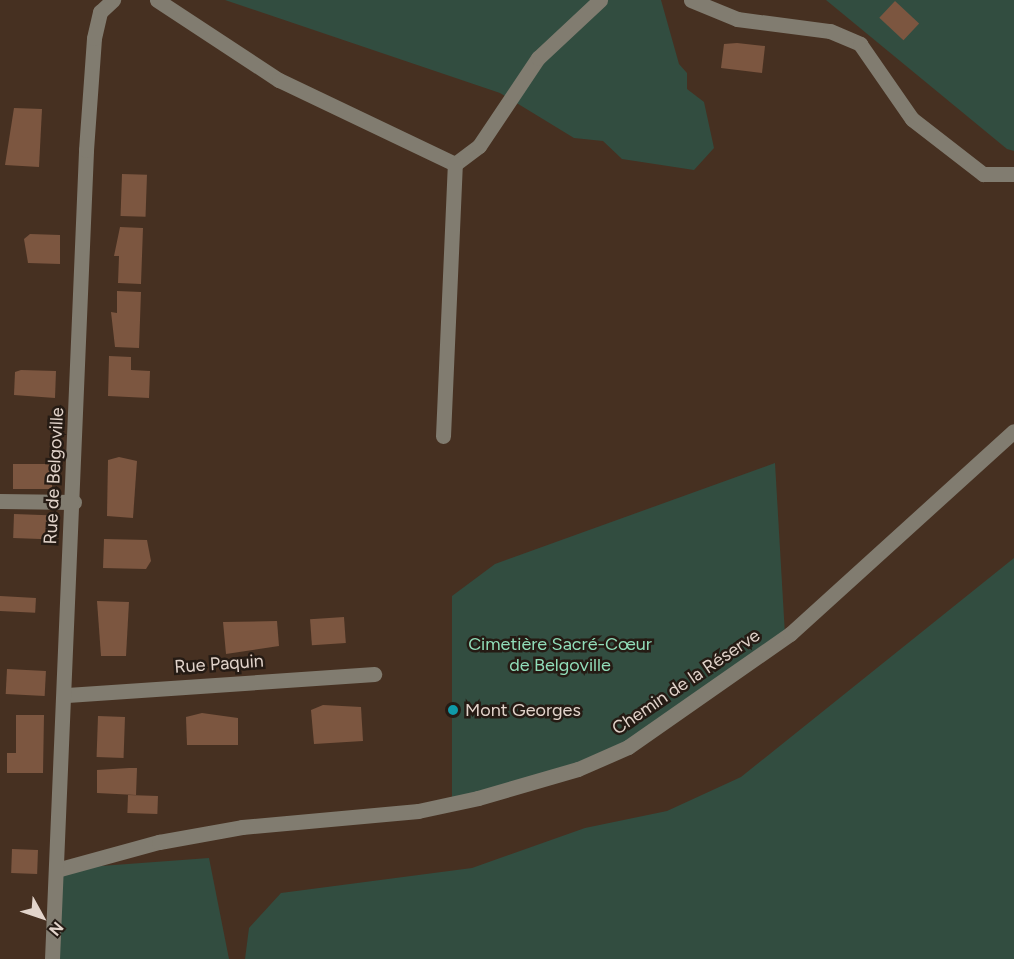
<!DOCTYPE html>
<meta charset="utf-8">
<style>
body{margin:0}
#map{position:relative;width:1014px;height:959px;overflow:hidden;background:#463021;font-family:Figtree,sans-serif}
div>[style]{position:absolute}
.green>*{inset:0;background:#324d40}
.building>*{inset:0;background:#7c5640;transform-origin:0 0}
.minor>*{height:15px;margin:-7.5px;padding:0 7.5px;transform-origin:7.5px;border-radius:7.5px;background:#817c70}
.dots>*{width:16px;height:16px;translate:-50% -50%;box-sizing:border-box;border:3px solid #251b14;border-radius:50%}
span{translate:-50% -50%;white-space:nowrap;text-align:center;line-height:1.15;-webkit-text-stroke:5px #251b14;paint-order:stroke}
.street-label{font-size:18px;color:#e2d4cb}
.park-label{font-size:18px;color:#91ddb9}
.poi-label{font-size:18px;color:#e2d4cb}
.left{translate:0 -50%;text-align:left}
.north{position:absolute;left:12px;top:887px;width:60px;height:60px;-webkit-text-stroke:4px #251b14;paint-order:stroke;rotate:130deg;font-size:16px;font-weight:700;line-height:24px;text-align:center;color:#e2d4cb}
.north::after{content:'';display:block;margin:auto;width:21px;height:27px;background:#e2d4cb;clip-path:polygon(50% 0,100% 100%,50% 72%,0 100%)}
</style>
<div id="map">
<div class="green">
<i style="clip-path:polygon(225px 0,661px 0,679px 64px,687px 73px,687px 89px,704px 102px,714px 148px,694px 170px,622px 159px,603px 141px,574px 138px,500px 93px)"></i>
<i style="clip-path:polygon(826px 0,1014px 0,1014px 151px,1007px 149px)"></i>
<i style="clip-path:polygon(775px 463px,785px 635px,649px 731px,576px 766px,452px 803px,452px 596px,495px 564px)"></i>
<i style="clip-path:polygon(1014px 558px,1014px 959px,245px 959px,249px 928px,281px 893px,472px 868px,585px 828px,667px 811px,741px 777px)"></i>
<i style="clip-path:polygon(209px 858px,229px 959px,50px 959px,60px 869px)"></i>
</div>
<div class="building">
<i style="left:895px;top:1px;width:33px;height:23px;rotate:43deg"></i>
<i style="clip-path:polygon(737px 43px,765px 46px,762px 73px,721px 68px,724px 44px)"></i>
<i style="clip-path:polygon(14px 108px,42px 109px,39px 167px,5px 165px)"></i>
<i style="left:122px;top:174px;width:25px;height:42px;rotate:2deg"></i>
<i style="clip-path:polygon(120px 227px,143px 228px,141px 284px,118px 283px,119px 256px,114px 256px)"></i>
<i style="clip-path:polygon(30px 234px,60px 235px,60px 264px,28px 263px,24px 239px)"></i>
<i style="clip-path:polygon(117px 291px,141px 292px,139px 348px,115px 347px,111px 312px,117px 313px)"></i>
<i style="clip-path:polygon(109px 356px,131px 357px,131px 370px,150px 371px,149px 398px,108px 396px)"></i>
<i style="clip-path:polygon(21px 370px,56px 371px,55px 398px,14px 395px,15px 372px)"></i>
<i style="clip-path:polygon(119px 457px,137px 461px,133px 518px,107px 516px,108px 460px)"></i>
<i style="left:13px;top:464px;width:39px;height:25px"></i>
<i style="left:14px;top:514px;width:34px;height:24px;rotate:2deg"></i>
<i style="clip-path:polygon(104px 539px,147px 540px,151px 561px,146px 569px,103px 568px)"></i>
<i style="left:0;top:596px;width:36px;height:15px;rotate:3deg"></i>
<i style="clip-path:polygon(97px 601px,129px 602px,126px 656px,101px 656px)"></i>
<i style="left:344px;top:617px;width:26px;height:34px;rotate:86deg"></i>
<i style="clip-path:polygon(277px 621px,279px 646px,226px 654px,223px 622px)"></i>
<i style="left:7px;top:669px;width:39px;height:25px;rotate:3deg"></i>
<i style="clip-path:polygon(323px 705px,361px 707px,363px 741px,314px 744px,311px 710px)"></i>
<i style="clip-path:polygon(202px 713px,238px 718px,238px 745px,187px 745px,186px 717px)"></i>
<i style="clip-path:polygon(16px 715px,44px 715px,43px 773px,7px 773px,7px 753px,16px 753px)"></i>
<i style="left:98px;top:716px;width:27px;height:41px;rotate:2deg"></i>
<i style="clip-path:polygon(129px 768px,137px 768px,136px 795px,97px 793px,97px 770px)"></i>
<i style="left:128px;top:795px;width:30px;height:18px;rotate:2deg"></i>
<i style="left:12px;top:849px;width:26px;height:24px;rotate:2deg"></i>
</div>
<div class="minor">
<i style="left:157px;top:0;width:146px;rotate:33.3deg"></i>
<i style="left:279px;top:80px;width:195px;rotate:25.5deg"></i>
<i style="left:455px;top:164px;width:30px;rotate:-37deg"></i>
<i style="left:479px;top:146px;width:106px;rotate:-56.2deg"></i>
<i style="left:538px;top:58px;width:85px;rotate:-43.1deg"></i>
<i style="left:691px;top:0;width:50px;rotate:22.4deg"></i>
<i style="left:737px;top:19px;width:94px;rotate:7.4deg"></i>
<i style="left:830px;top:31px;width:33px;rotate:23deg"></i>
<i style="left:860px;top:44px;width:91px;rotate:55.3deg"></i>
<i style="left:912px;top:119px;width:90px;rotate:37.8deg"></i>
<i style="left:983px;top:174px;width:31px"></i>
<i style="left:443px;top:436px;width:272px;rotate:-87.5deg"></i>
<i style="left:0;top:501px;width:74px;rotate:0.8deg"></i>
<i style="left:67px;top:695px;width:308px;rotate:-3.9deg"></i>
<i style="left:60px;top:869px;width:103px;rotate:-15.3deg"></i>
<i style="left:159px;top:842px;width:84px;rotate:-10.2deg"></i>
<i style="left:242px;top:827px;width:177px;rotate:-5.2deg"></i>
<i style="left:418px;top:811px;width:61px;rotate:-12.2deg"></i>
<i style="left:478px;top:798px;width:104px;rotate:-16.2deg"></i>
<i style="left:578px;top:769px;width:55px;rotate:-23.7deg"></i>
<i style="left:628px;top:747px;width:198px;rotate:-34.9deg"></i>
<i style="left:790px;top:634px;width:302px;rotate:-42.2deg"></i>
<i style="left:52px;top:959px;width:810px;rotate:-87.59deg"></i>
<i style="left:86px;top:150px;width:112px;rotate:-85.9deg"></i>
<i style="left:94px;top:38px;width:27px;rotate:-77deg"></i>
<i style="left:100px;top:12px;width:18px;rotate:-43deg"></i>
</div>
<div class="dots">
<i style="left:453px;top:710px;background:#0f9aa8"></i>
</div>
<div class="street-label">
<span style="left:54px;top:476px;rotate:-87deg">Rue de Belgoville</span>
<span style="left:219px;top:664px;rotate:-4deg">Rue Paquin</span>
<span style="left:686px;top:682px;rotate:-34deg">Chemin de la Réserve</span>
</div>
<div class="park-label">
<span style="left:560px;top:655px">Cimetière Sacré-Cœur<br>de Belgoville</span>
</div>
<div class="poi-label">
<span class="left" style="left:465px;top:710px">Mont Georges</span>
</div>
<div class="north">N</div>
</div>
